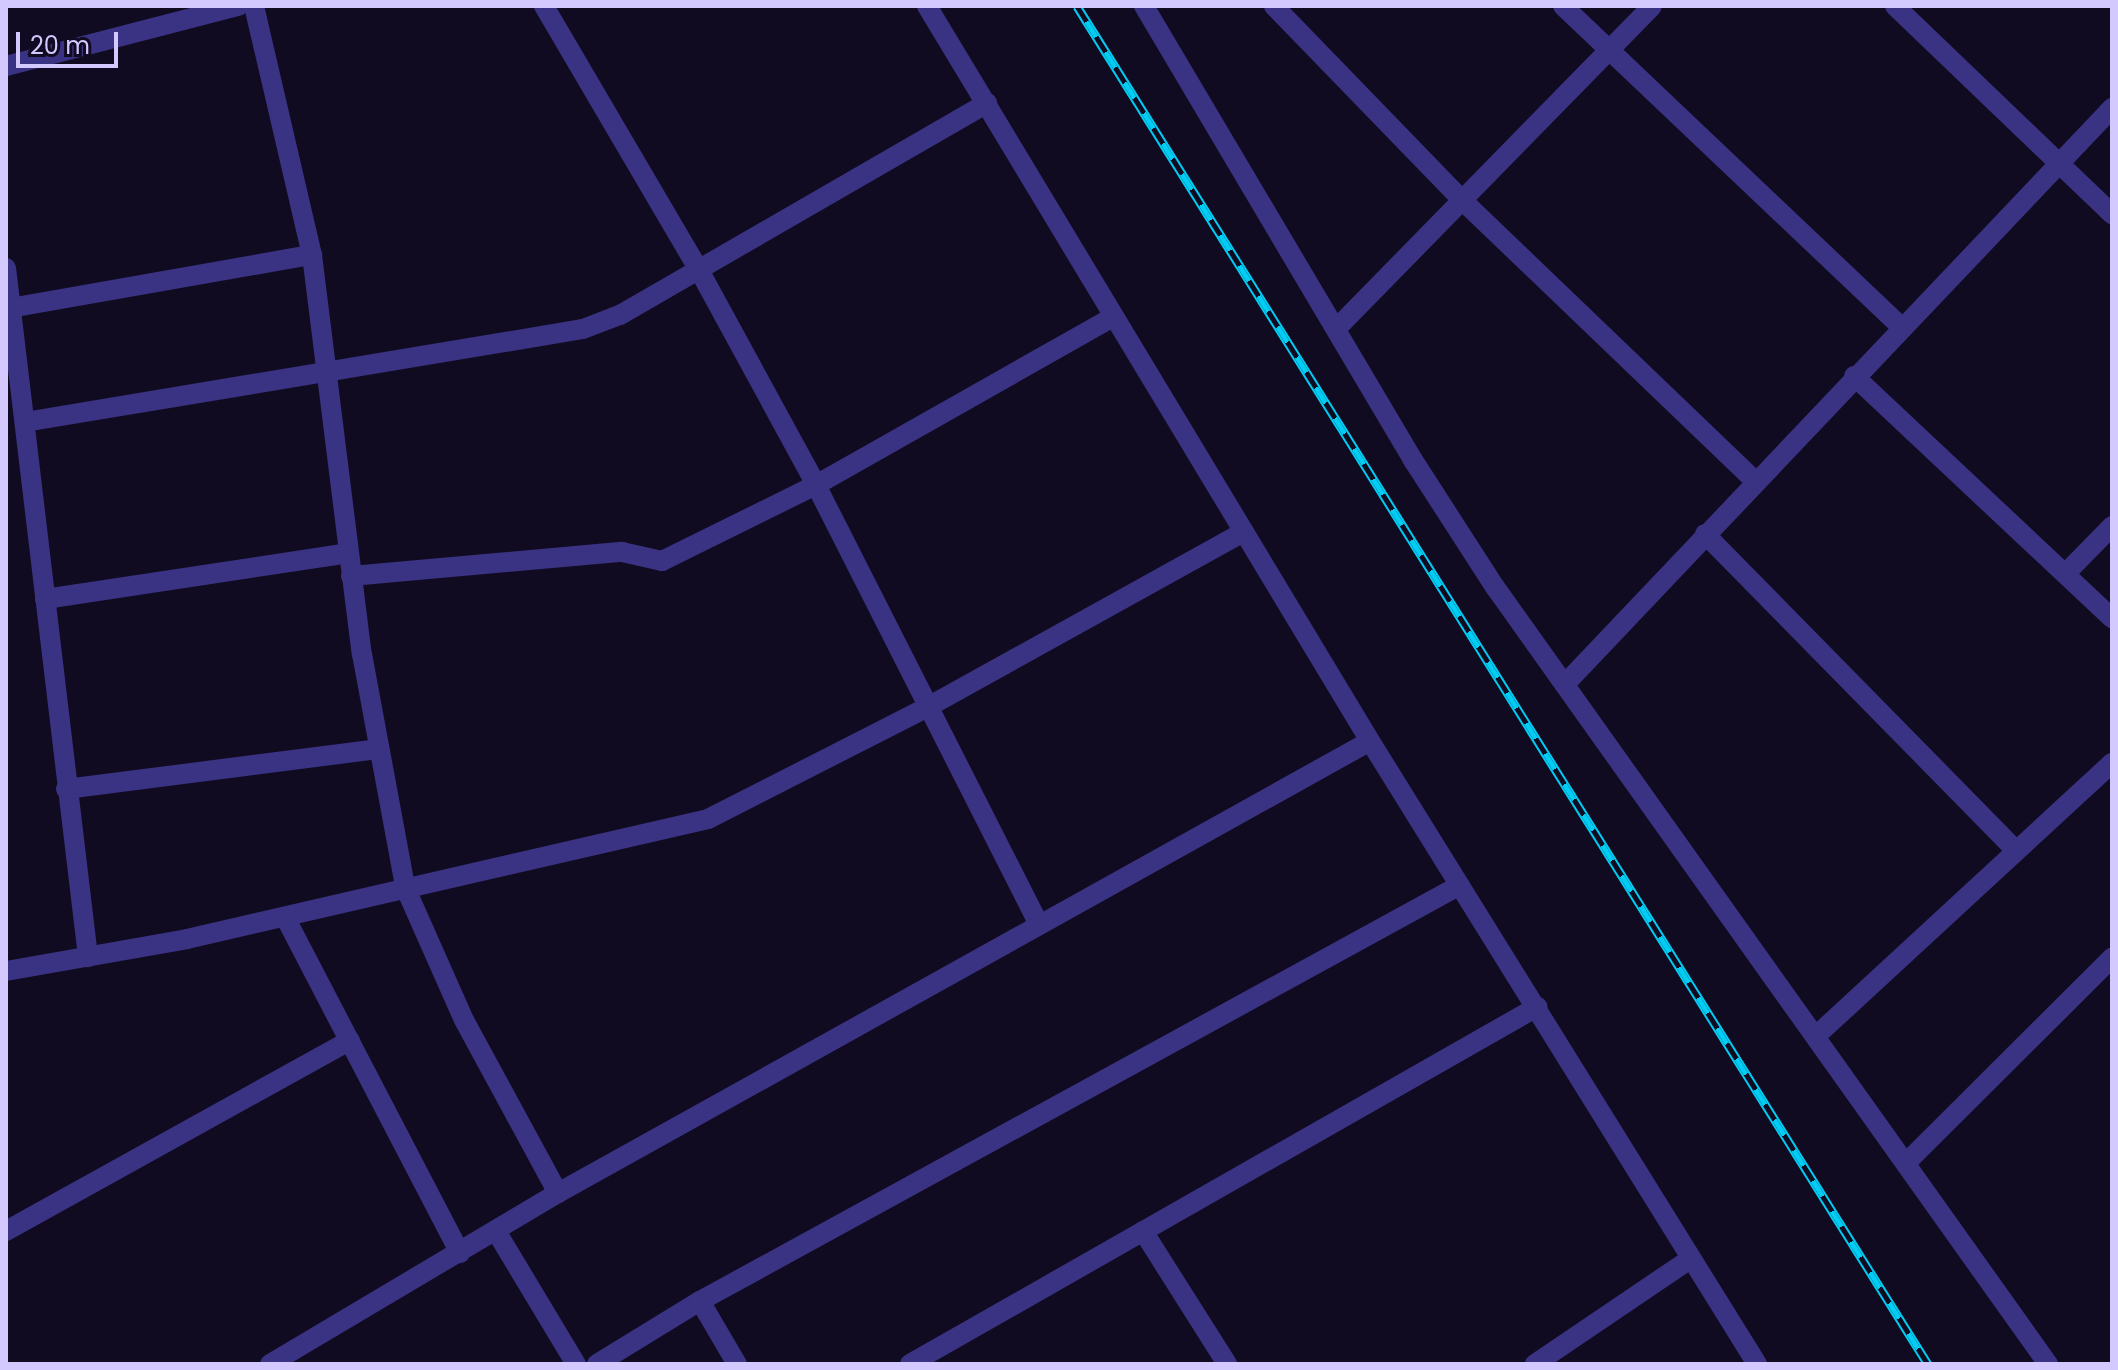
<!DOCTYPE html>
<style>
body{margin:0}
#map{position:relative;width:2118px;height:1370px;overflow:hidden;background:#100b20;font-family:Poppins,sans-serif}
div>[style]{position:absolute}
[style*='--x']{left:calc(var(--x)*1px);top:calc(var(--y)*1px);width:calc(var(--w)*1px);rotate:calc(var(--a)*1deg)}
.minor>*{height:20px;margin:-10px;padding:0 10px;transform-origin:10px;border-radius:10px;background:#3a3282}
.rail>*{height:9px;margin-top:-4.5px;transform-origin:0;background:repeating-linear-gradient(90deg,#100b20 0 18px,#00ccf4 0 36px);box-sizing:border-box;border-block:2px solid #00ccf4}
span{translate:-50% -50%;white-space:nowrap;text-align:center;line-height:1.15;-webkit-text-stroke:6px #100b20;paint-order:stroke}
.frame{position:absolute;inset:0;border:8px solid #d3c9ff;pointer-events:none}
.scale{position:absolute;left:16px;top:32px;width:102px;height:36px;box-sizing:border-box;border:4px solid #d3c9ff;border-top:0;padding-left:10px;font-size:24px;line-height:28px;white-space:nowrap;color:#d3c9ff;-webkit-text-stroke:6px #100b20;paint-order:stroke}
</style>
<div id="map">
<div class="minor">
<div style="--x:254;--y:6;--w:256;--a:76.9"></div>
<div style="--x:312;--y:255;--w:402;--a:82.9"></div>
<div style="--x:362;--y:654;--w:237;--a:79.5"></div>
<div style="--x:405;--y:887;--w:145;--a:66.1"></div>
<div style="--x:464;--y:1020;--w:197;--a:61.5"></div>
<div style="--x:544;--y:6;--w:306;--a:59.6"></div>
<div style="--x:699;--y:270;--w:245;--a:61.4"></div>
<div style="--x:816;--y:485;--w:491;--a:63.1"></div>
<div style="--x:927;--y:6;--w:858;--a:58.92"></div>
<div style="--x:1370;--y:741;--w:733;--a:58.15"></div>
<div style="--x:1144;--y:6;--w:528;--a:59.35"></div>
<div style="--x:1413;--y:460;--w:151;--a:57.2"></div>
<div style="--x:1495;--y:587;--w:954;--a:54.56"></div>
<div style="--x:1274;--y:6;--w:270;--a:45.9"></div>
<div style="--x:1462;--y:200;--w:406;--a:43.8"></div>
<div style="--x:1563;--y:6;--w:466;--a:43.5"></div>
<div style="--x:1895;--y:6;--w:301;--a:43.8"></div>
<div style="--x:6;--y:66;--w:240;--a:-14.5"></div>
<div style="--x:6;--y:268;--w:694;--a:83.21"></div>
<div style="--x:10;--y:308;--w:307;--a:-10"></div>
<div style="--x:1337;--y:328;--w:450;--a:-45.6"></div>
<div style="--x:1854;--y:376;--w:354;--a:43.2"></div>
<div style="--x:25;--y:422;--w:566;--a:-9.46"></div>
<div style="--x:583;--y:329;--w:40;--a:-21"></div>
<div style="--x:620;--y:315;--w:424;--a:-30"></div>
<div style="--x:1705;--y:534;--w:444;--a:45.5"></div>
<div style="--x:2068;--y:571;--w:63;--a:-45.6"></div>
<div style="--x:351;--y:576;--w:272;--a:-5.1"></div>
<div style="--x:622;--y:552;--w:41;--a:12.7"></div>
<div style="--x:662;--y:561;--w:172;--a:-26.3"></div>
<div style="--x:816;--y:485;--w:341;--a:-29.5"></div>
<div style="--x:45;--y:599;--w:306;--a:-8.6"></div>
<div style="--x:1567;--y:682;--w:792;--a:-46.48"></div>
<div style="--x:66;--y:789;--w:314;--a:-7.3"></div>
<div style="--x:285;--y:917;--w:379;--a:62.5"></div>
<div style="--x:6;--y:971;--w:184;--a:-10"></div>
<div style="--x:187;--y:939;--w:535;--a:-12.97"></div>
<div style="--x:708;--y:819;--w:245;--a:-27"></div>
<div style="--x:926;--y:708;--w:363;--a:-29"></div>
<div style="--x:1816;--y:1036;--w:403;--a:-42.7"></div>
<div style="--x:1906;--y:1163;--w:291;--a:-44.9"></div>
<div style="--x:6;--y:1231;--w:393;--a:-29"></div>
<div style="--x:496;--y:1231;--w:155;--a:59"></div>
<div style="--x:1143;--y:1231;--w:157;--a:57.7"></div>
<div style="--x:700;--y:1301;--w:73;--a:59.6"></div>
<div style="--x:270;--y:1364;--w:335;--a:-30.7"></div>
<div style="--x:558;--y:1193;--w:929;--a:-29.1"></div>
<div style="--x:597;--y:1364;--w:121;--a:-31.5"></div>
<div style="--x:700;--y:1301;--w:866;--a:-28.69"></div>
<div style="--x:910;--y:1364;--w:722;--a:-29.66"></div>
<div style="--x:1535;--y:1364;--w:187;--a:-34.1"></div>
</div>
<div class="rail">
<div style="--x:1077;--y:6;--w:1603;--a:57.93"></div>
</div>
<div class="frame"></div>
<div class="scale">20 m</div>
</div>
